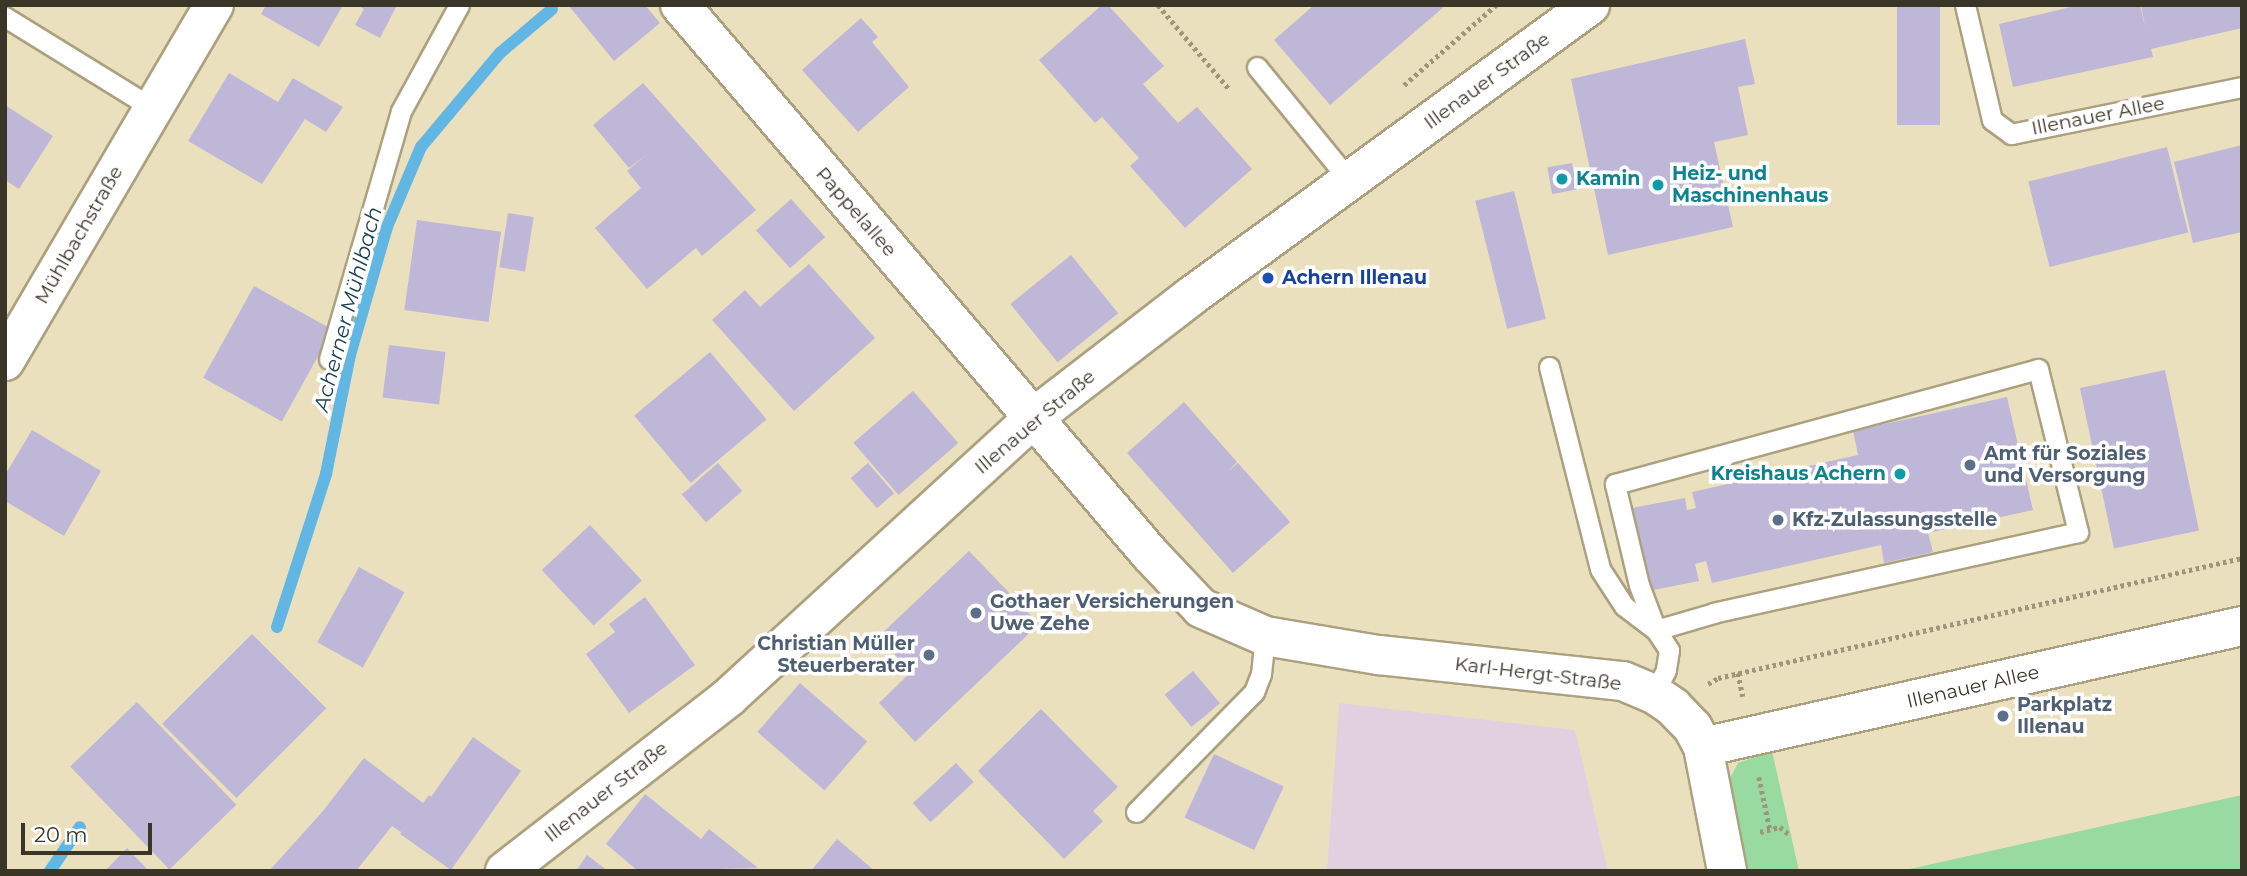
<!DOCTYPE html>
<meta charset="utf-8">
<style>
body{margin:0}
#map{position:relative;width:2247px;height:876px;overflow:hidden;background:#ebe0be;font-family:Montserrat,sans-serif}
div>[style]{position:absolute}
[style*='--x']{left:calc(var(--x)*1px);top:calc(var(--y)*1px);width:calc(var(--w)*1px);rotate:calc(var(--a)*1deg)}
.education>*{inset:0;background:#e2d0e1}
.green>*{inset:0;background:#98daa0}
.stream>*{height:12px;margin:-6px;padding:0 6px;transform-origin:6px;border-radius:6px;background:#62b6e4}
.building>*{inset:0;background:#bfb7d8;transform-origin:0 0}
.path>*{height:4.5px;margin-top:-2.25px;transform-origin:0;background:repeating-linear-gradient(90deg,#9d957c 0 3.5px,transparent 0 7px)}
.roads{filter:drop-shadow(2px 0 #aba180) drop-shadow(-2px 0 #aba180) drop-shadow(0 2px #aba180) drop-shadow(0 -2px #aba180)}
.lane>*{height:19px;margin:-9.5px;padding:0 9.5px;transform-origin:9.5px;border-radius:9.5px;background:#fff}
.street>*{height:38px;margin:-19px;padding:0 19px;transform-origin:19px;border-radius:19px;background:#fff}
.secondary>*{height:38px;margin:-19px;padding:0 19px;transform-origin:19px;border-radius:19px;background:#fff}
.dots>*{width:19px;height:19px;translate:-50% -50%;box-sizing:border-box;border:4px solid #fff;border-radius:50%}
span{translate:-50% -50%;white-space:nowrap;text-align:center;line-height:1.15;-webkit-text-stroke:7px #fff;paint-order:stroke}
.street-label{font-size:19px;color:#393527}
.culture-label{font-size:19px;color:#0d838f;font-weight:700}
.left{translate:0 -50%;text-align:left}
.right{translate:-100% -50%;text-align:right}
.transit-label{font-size:19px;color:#164399;font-weight:700}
.service-label{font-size:19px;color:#4e5e75;font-weight:700}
.water-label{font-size:21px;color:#173c50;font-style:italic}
.frame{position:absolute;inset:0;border:7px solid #393527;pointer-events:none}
.scale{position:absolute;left:21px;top:823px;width:131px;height:32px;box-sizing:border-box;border:4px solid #393527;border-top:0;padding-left:9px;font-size:21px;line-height:24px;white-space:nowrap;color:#393527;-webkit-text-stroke:5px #fff;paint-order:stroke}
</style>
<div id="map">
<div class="education">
<div style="clip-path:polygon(1339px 703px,1575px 730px,1608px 871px,1327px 871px)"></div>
</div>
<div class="green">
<div style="clip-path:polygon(1772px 751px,1799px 871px,1743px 871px,1725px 788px,1738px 763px)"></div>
<div style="clip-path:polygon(2242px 795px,2242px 871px,1901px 871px)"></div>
</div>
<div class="stream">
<div style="--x:277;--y:627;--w:161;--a:-72.2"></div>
<div style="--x:326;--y:474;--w:121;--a:-78.6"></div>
<div style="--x:350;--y:355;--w:133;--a:-73.9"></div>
<div style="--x:387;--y:227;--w:87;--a:-67"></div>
<div style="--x:421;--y:147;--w:123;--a:-50"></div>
<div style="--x:500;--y:53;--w:68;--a:-40.2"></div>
<div style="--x:50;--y:871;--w:53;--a:-55.7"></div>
</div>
<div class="building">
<div style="clip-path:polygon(266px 5px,343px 5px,319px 47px,261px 14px)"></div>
<div style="clip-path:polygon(357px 5px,397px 5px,380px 38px,355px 25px,364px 9px)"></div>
<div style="clip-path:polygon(568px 5px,645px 5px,660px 23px,614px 61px)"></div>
<div style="clip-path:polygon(1102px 5px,1108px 5px,1164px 66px,1143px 84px,1178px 123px,1197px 107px,1252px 169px,1185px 228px,1130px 166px,1139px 158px,1102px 117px,1095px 123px,1039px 60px)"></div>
<div style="clip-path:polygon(1314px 5px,1446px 5px,1330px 105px,1274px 40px)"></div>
<div style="left:1897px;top:5px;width:43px;height:120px"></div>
<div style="clip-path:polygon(2079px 5px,2140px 5px,2145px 27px,2141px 5px,2242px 5px,2242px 28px,2151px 49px,2153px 57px,2013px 87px,1999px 24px)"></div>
<div style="clip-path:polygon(861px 18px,878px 37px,872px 42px,909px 87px,858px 132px,802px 70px)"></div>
<div style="clip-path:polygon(1745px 39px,1755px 84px,1738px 87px,1748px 135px,1714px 142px,1733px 227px,1608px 255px,1571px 79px)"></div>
<div style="clip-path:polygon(229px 73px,278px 102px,293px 78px,343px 107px,326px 132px,305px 119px,262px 184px,188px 141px)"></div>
<div style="clip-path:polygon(643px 83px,756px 210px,702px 256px,696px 248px,647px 289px,595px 228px,641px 188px,627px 171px,646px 155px,629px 168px,593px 125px)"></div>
<div style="clip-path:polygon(5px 105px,53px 136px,19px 189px,5px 180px)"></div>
<div style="clip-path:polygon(2242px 145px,2242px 232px,2193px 243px,2174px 162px)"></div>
<div style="left:2167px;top:147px;width:88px;height:143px;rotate:76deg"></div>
<div style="left:1572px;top:163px;width:27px;height:25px;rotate:80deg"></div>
<div style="left:1514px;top:191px;width:132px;height:40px;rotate:76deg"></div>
<div style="left:791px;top:199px;width:51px;height:47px;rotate:48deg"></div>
<div style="left:508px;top:213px;width:26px;height:55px;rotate:9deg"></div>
<div style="left:417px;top:220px;width:85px;height:91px;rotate:8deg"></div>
<div style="left:1071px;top:255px;width:75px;height:78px;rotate:51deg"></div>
<div style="clip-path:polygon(809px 264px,875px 338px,794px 411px,712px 320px,745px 290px,760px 307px)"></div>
<div style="left:254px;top:286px;width:90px;height:105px;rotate:29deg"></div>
<div style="left:389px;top:345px;width:57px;height:53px;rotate:7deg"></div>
<div style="left:710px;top:352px;width:88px;height:99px;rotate:50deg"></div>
<div style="left:2165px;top:370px;width:164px;height:87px;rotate:78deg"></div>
<div style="left:913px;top:391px;width:69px;height:79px;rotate:49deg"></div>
<div style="clip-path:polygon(2007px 397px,2033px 510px,1928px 533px,1933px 552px,1884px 563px,1881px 545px,1712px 583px,1706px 561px,1695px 564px,1699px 581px,1648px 591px,1632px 508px,1685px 498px,1687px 510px,1696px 508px,1692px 492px,1858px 455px,1853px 431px)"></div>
<div style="clip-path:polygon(1184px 402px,1237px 462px,1227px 472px,1238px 463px,1290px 522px,1233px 573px,1127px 453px)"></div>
<div style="clip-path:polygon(32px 430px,101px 471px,64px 536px,5px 501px,5px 475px)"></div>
<div style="left:718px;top:463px;width:37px;height:48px;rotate:49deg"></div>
<div style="left:868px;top:463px;width:40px;height:23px;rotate:49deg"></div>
<div style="left:590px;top:525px;width:76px;height:66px;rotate:47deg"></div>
<div style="clip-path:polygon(969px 551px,1039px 624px,915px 742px,879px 703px,911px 672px,878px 637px)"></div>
<div style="left:359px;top:567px;width:52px;height:86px;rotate:29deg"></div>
<div style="clip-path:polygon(645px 597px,695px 665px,629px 713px,586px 654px,615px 632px,609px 624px)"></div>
<div style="left:252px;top:634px;width:105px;height:127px;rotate:45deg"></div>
<div style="left:1193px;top:671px;width:42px;height:37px;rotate:50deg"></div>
<div style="left:800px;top:683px;width:89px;height:65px;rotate:41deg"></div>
<div style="left:137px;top:702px;width:143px;height:93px;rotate:46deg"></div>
<div style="clip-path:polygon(1041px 709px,1118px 787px,1093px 811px,1103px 821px,1064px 859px,978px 771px)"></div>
<div style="clip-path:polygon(473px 737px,521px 771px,451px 870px,400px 834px,406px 825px,401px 832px,392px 826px,356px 871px,269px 871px,323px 811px,364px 758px,423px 803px,429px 795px,431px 797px)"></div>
<div style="left:1214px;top:754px;width:77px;height:70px;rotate:25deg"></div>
<div style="left:956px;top:763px;width:26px;height:59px;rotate:47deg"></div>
<div style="clip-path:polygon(645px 794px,701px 839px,709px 829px,758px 868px,638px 871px,606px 844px)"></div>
<div style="clip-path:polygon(837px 839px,875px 871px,811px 871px)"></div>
<div style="clip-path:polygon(127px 848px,149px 871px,105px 871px)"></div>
<div style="clip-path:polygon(587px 855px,608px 871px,576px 871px)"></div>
</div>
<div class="path">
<div style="--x:1158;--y:5;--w:111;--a:49.7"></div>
<div style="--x:1404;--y:85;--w:122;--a:-41"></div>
<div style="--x:1738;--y:673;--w:24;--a:78"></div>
<div style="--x:1708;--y:684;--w:12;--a:-31"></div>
<div style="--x:1718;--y:678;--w:538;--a:-12.9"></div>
<div style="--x:1759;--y:777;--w:53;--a:78.1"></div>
<div style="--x:1760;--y:832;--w:21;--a:-14"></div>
<div style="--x:1780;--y:827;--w:14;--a:39"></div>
</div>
<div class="roads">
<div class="lane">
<div style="--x:1965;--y:5;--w:118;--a:76.8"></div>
<div style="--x:1992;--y:120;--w:24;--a:36"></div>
<div style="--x:2011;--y:134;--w:236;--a:-11.5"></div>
<div style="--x:5;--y:17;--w:175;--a:31.7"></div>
<div style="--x:1257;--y:67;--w:147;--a:50.8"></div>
<div style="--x:329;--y:359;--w:258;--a:-73.8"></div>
<div style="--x:401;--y:111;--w:121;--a:-61.3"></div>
<div style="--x:1549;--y:367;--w:208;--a:75.8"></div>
<div style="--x:1600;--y:569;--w:44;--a:57"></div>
<div style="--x:1624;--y:606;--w:40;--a:37"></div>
<div style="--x:1656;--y:630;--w:24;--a:57"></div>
<div style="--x:1669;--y:650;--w:20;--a:99"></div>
<div style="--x:1666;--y:670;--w:27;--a:117"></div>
<div style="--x:2038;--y:369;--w:168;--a:76.2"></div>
<div style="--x:2078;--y:532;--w:373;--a:167.5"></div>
<div style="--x:1714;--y:613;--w:60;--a:163.7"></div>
<div style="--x:1656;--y:630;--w:48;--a:-110.7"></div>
<div style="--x:1639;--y:585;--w:104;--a:-103.4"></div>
<div style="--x:1615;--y:484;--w:438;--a:-15.2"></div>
<div style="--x:1136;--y:812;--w:168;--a:-45.5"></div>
<div style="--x:1254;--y:692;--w:19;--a:-69"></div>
<div style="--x:1261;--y:674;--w:38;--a:-84"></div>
</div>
<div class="street">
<div style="--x:680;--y:5;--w:723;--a:49.43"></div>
<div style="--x:1150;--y:554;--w:74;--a:46.6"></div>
<div style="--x:1201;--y:608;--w:70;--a:23.6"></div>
<div style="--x:1265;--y:636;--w:116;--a:9.5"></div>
<div style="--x:1379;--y:655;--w:245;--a:6.1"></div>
<div style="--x:1623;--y:681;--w:34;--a:23"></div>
<div style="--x:1654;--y:694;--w:23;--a:34"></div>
<div style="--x:1673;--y:707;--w:29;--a:46"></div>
<div style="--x:1693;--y:728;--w:21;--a:62"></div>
<div style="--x:1703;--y:747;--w:126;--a:79"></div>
<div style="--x:5;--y:361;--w:413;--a:-59.6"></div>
<div style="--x:1703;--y:747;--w:552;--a:-12.65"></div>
</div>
<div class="secondary">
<div style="--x:505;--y:871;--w:284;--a:-37.8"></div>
<div style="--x:729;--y:697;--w:413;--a:-42.5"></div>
<div style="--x:1033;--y:418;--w:198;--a:-37.6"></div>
<div style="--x:1190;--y:297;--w:495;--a:-36.1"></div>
</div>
</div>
<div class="dots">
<div style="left:1562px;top:179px;background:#0f9aa8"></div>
<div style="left:1658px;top:185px;background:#0f9aa8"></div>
<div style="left:1268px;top:278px;background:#1a4fb4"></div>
<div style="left:1970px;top:465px;background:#5c6f8a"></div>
<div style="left:1900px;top:474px;background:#0f9aa8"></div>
<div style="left:1778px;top:520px;background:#5c6f8a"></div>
<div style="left:976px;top:613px;background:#5c6f8a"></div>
<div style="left:929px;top:655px;background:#5c6f8a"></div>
<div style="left:2003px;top:716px;background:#5c6f8a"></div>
</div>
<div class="street-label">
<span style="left:1487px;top:81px;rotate:-36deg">Illenauer Straße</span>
<span style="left:2098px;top:116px;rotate:-11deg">Illenauer Allee</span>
<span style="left:856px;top:212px;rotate:49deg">Pappelallee</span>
<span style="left:79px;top:235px;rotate:-60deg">Mühlbachstraße</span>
<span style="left:1035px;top:422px;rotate:-40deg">Illenauer Straße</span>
<span style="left:1538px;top:674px;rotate:7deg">Karl-Hergt-Straße</span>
<span style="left:1973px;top:687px;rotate:-13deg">Illenauer Allee</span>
<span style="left:606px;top:792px;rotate:-38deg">Illenauer Straße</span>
</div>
<div class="culture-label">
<span class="left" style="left:1672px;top:185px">Heiz- und<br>Maschinenhaus</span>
<span class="left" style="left:1576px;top:179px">Kamin</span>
<span class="right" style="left:1886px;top:474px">Kreishaus Achern</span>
</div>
<div class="transit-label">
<span class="left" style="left:1282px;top:278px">Achern Illenau</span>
</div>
<div class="service-label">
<span class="left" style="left:1984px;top:465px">Amt für Soziales<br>und Versorgung</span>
<span class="left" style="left:1792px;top:520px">Kfz-Zulassungsstelle</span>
<span class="left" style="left:990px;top:613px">Gothaer Versicherungen<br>Uwe Zehe</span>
<span class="right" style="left:915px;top:655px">Christian Müller<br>Steuerberater</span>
<span class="left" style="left:2017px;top:716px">Parkplatz<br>Illenau</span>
</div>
<div class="water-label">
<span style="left:348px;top:309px;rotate:-75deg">Acherner Mühlbach</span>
</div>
<div class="frame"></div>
<div class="scale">20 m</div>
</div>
